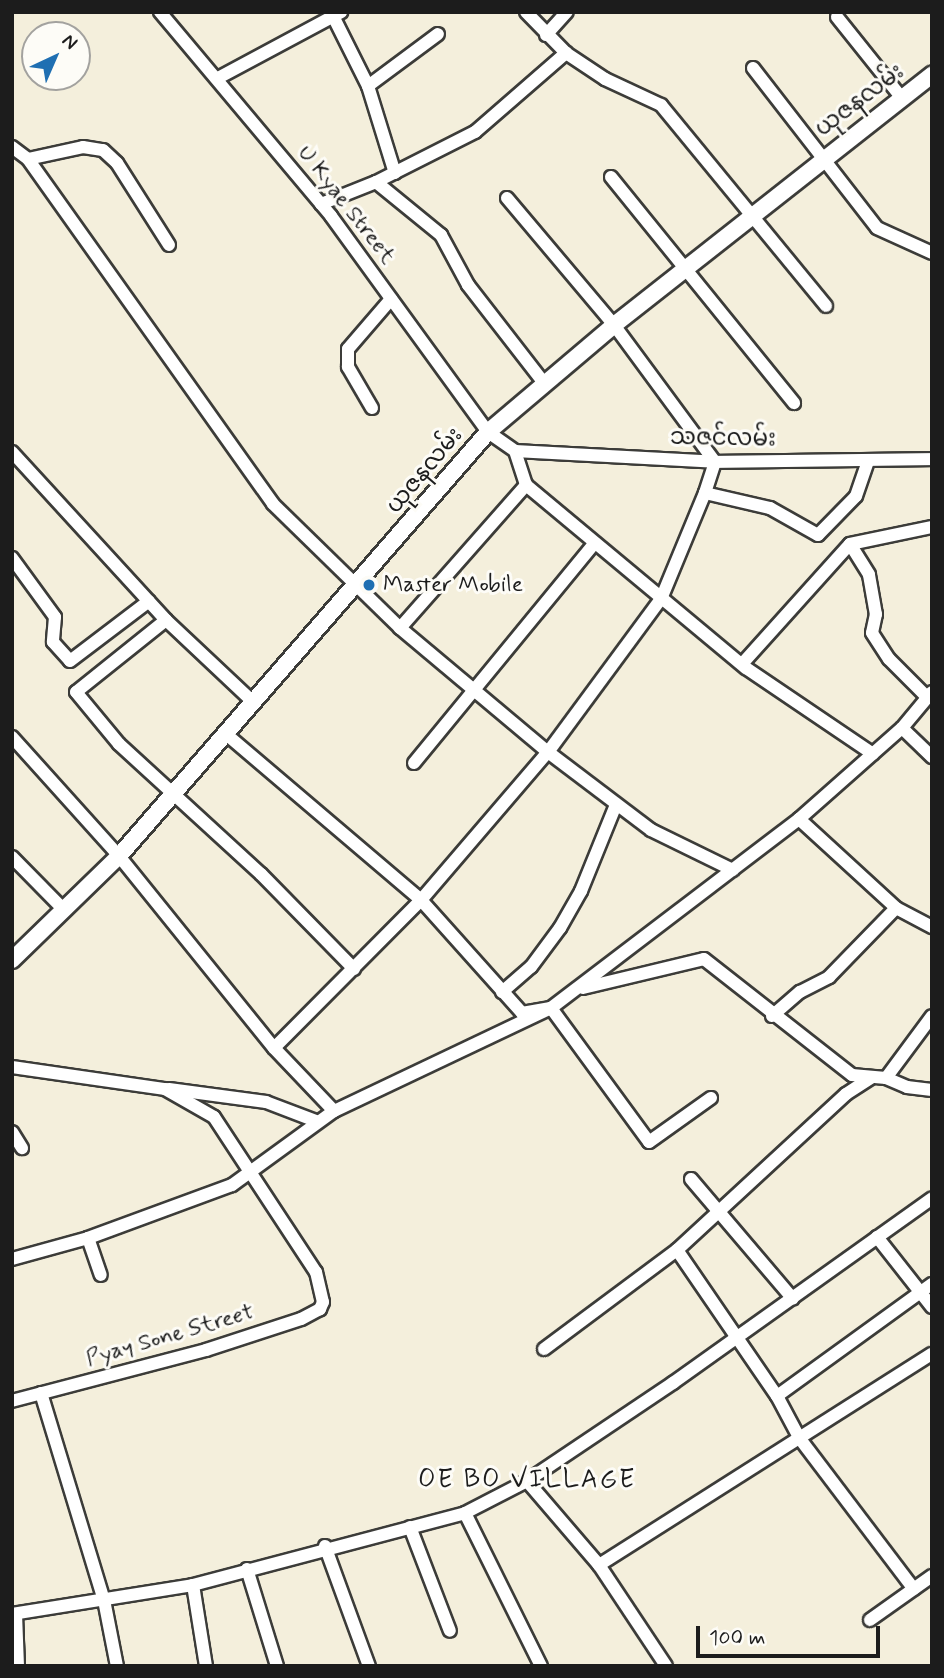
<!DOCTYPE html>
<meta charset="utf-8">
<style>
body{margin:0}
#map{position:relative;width:944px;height:1678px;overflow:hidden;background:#f4efdc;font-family:Mynerve,"Noto Sans Myanmar",sans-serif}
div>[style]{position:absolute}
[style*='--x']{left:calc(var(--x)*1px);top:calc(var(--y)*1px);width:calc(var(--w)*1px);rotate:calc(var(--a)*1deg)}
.roads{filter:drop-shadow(2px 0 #3c3c39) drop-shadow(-2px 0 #3c3c39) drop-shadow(0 2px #3c3c39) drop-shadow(0 -2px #3c3c39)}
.minor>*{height:12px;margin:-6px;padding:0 6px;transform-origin:6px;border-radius:6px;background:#fff}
.tertiary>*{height:16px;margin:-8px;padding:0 8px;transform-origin:8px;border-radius:8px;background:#fff}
.dots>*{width:19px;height:19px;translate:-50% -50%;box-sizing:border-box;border:4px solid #fdfcf7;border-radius:50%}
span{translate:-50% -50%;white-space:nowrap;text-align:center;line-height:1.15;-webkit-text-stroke:6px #fdfcf7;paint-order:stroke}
.street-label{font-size:23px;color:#1c1c1c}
.poi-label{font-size:23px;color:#1c1c1c}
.left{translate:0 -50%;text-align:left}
.quarter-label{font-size:26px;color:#1c1c1c;letter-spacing:2px}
.frame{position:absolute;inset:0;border:14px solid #1c1c1c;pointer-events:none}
.north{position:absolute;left:21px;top:21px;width:70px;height:70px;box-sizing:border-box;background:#fdfcf7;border:2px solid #a3a29f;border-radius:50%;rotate:44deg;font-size:19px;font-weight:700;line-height:28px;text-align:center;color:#1c1c1c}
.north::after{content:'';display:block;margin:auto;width:24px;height:32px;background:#1f6fb2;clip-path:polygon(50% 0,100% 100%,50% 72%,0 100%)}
.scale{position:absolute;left:696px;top:1626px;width:184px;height:32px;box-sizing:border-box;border:4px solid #1c1c1c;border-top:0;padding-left:9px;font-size:21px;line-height:24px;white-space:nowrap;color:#1c1c1c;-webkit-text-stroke:5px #fdfcf7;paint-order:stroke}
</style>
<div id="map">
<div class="roads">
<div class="minor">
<div style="--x:160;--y:12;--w:266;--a:50"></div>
<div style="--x:331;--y:216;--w:267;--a:54"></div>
<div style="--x:488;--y:432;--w:33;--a:35"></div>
<div style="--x:515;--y:451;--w:36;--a:72"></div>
<div style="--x:526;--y:485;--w:286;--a:39.8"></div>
<div style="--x:746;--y:668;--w:153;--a:34.1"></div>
<div style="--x:331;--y:12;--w:83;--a:63.4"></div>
<div style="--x:368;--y:86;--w:91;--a:72.8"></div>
<div style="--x:526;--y:12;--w:57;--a:45.7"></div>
<div style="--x:566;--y:53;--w:47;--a:33.7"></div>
<div style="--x:605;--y:79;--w:62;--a:24.9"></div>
<div style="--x:661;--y:105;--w:260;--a:50.6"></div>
<div style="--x:837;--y:17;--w:104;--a:51.3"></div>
<div style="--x:546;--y:35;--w:31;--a:-48"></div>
<div style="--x:753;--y:68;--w:202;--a:52.2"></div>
<div style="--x:877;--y:228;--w:60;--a:24.4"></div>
<div style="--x:218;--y:78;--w:140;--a:-28.2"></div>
<div style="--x:368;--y:86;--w:87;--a:-36.6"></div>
<div style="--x:12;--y:147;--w:20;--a:37"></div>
<div style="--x:28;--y:159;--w:423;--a:54.6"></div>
<div style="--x:273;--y:504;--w:177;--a:44.3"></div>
<div style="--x:400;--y:628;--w:193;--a:40"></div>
<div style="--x:548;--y:752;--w:129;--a:37.1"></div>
<div style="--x:651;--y:830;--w:91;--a:26"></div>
<div style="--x:28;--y:159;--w:56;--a:-12.3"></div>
<div style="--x:83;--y:147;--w:20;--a:9"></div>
<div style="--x:103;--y:150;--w:19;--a:43"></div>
<div style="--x:117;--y:163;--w:97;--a:57.6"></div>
<div style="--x:611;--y:177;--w:291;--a:51"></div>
<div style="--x:376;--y:182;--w:84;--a:39.2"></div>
<div style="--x:441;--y:235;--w:57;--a:61.6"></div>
<div style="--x:468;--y:285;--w:124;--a:52.2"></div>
<div style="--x:507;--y:198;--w:166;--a:49.9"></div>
<div style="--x:614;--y:325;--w:170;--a:53.6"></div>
<div style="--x:715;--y:462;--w:33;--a:108"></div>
<div style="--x:321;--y:204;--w:59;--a:-21.8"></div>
<div style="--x:376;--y:182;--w:111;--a:-26.8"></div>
<div style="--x:475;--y:132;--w:121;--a:-41"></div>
<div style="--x:372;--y:408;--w:48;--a:-120.3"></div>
<div style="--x:348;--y:367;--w:18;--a:-90"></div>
<div style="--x:348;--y:349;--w:66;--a:-49.3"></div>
<div style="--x:515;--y:451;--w:200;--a:3.1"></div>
<div style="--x:715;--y:462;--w:217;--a:-0.8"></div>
<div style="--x:12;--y:452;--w:228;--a:47.5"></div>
<div style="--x:166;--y:620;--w:121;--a:43.3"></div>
<div style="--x:850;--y:544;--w:36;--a:58"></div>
<div style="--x:869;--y:575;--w:40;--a:80"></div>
<div style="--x:876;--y:614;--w:19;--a:102"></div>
<div style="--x:872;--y:633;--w:31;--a:57"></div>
<div style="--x:889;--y:659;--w:54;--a:45"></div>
<div style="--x:12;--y:558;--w:73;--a:53.9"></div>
<div style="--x:55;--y:617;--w:25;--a:95"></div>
<div style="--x:53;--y:642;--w:25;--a:48"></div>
<div style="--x:70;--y:661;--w:99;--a:-37.2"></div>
<div style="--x:166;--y:620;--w:115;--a:141.3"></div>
<div style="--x:76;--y:692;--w:67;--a:50.4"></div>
<div style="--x:119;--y:744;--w:193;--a:42.5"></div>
<div style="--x:261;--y:874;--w:133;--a:45.6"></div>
<div style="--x:400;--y:628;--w:191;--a:-48.6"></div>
<div style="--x:742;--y:664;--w:161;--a:-48"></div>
<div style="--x:850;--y:544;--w:84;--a:-11.7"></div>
<div style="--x:902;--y:728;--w:42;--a:44"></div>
<div style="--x:226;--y:734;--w:256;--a:40.4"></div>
<div style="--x:421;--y:900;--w:152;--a:48.2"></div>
<div style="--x:522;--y:1013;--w:29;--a:-10"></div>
<div style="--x:551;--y:1008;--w:166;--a:53.8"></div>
<div style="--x:649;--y:1142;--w:76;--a:-35.4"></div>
<div style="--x:12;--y:737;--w:160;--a:48"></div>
<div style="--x:119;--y:856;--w:247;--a:51.1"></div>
<div style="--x:274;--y:1048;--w:87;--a:46.4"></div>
<div style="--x:414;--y:763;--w:283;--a:-50.6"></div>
<div style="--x:799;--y:819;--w:132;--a:42.5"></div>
<div style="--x:896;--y:908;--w:41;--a:27.8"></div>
<div style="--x:12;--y:857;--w:74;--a:45.5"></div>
<div style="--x:583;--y:988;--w:124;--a:-13.5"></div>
<div style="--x:704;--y:959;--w:188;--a:38.1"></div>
<div style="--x:852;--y:1075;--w:34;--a:5"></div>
<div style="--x:886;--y:1078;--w:23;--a:23"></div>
<div style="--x:907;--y:1087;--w:25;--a:7"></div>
<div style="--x:502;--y:992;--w:38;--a:-41"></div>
<div style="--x:531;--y:967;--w:49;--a:-53.4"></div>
<div style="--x:560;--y:928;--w:43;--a:-60.4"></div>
<div style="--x:581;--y:891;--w:93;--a:-67.9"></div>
<div style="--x:772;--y:1016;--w:37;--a:-41"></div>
<div style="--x:800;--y:992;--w:33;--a:-27"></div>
<div style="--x:829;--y:977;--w:96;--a:-45.8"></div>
<div style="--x:274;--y:1048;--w:209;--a:-45.2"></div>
<div style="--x:421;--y:900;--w:195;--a:-49.4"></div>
<div style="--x:548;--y:752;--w:190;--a:-53.6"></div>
<div style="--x:661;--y:599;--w:115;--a:-67.5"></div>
<div style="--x:705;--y:493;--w:67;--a:13"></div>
<div style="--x:770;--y:508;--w:55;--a:29.4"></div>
<div style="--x:818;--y:535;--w:54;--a:-45.7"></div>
<div style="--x:856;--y:496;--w:37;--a:-71"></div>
<div style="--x:12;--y:1067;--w:155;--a:8.2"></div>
<div style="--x:165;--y:1089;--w:56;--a:29.7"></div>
<div style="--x:214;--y:1117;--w:186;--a:56.7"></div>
<div style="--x:316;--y:1272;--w:31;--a:77"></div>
<div style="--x:323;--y:1302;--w:8;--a:113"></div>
<div style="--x:320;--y:1309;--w:21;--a:152"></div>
<div style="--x:301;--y:1319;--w:100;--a:161.9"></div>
<div style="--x:206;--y:1350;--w:201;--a:165.3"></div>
<div style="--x:886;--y:1078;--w:77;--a:-53.4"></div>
<div style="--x:169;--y:1089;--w:98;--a:7.6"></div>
<div style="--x:266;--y:1102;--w:53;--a:20.8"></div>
<div style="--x:12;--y:1132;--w:19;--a:58"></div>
<div style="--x:691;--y:1179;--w:157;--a:49.6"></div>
<div style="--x:877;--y:1237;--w:89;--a:51.8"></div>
<div style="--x:88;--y:1238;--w:39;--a:71"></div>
<div style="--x:677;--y:1250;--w:177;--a:55.6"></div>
<div style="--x:777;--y:1396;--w:49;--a:61.9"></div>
<div style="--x:800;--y:1439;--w:188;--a:52.8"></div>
<div style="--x:12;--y:1259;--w:79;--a:-15.4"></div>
<div style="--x:88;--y:1238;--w:153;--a:-20.2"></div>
<div style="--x:232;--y:1185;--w:126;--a:-36"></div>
<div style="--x:334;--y:1111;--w:240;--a:-25.4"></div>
<div style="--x:551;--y:1008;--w:312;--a:-37.3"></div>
<div style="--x:799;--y:819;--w:137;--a:-41.5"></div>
<div style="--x:902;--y:728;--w:47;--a:-50.2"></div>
<div style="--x:544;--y:1349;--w:166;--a:-36.7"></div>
<div style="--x:677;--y:1250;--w:230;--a:-42.7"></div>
<div style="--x:846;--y:1094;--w:31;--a:-33"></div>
<div style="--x:41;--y:1393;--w:216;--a:73.1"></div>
<div style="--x:104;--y:1600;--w:67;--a:78.9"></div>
<div style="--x:777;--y:1396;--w:191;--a:-35.9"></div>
<div style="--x:527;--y:1481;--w:111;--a:49.4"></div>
<div style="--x:599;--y:1565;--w:121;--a:56.4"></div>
<div style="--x:465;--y:1513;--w:171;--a:63.6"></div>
<div style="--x:410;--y:1527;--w:111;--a:69"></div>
<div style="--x:325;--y:1546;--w:128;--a:69.9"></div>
<div style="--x:599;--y:1565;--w:394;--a:-32.4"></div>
<div style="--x:247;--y:1569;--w:102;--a:72.8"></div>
<div style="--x:193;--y:1585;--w:82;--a:80.9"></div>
<div style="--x:12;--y:1614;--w:183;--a:-9.1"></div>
<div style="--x:193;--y:1585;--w:281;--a:-14.8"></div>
<div style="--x:465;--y:1513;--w:70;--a:-27.3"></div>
<div style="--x:527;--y:1481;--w:176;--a:-33.9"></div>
<div style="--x:673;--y:1383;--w:318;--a:-35.5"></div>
<div style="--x:16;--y:1614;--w:52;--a:87.8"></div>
<div style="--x:870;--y:1620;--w:76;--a:-35.4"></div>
</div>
<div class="tertiary">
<div style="--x:12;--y:960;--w:149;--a:-44.2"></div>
<div style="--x:119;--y:856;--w:562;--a:-48.97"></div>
<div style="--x:488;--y:432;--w:165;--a:-40.3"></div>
<div style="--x:614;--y:325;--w:405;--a:-38.2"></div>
</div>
</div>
<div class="dots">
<div style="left:369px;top:585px;background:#1f6fb2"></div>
</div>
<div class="street-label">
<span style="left:860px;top:101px;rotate:-37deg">ယုဇနလမ်း</span>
<span style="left:346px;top:205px;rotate:52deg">U Kyae Street</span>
<span style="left:723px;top:439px;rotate:1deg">သဇင်လမ်း</span>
<span style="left:425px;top:471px;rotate:-50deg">ယုဇနလမ်း</span>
<span style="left:170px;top:1336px;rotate:-16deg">Pyay Sone Street</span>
</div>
<div class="poi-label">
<span class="left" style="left:383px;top:585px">Master Mobile</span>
</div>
<div class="quarter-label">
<span style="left:527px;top:1481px">OE BO VILLAGE</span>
</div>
<div class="frame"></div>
<div class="north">N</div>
<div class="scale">100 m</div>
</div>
